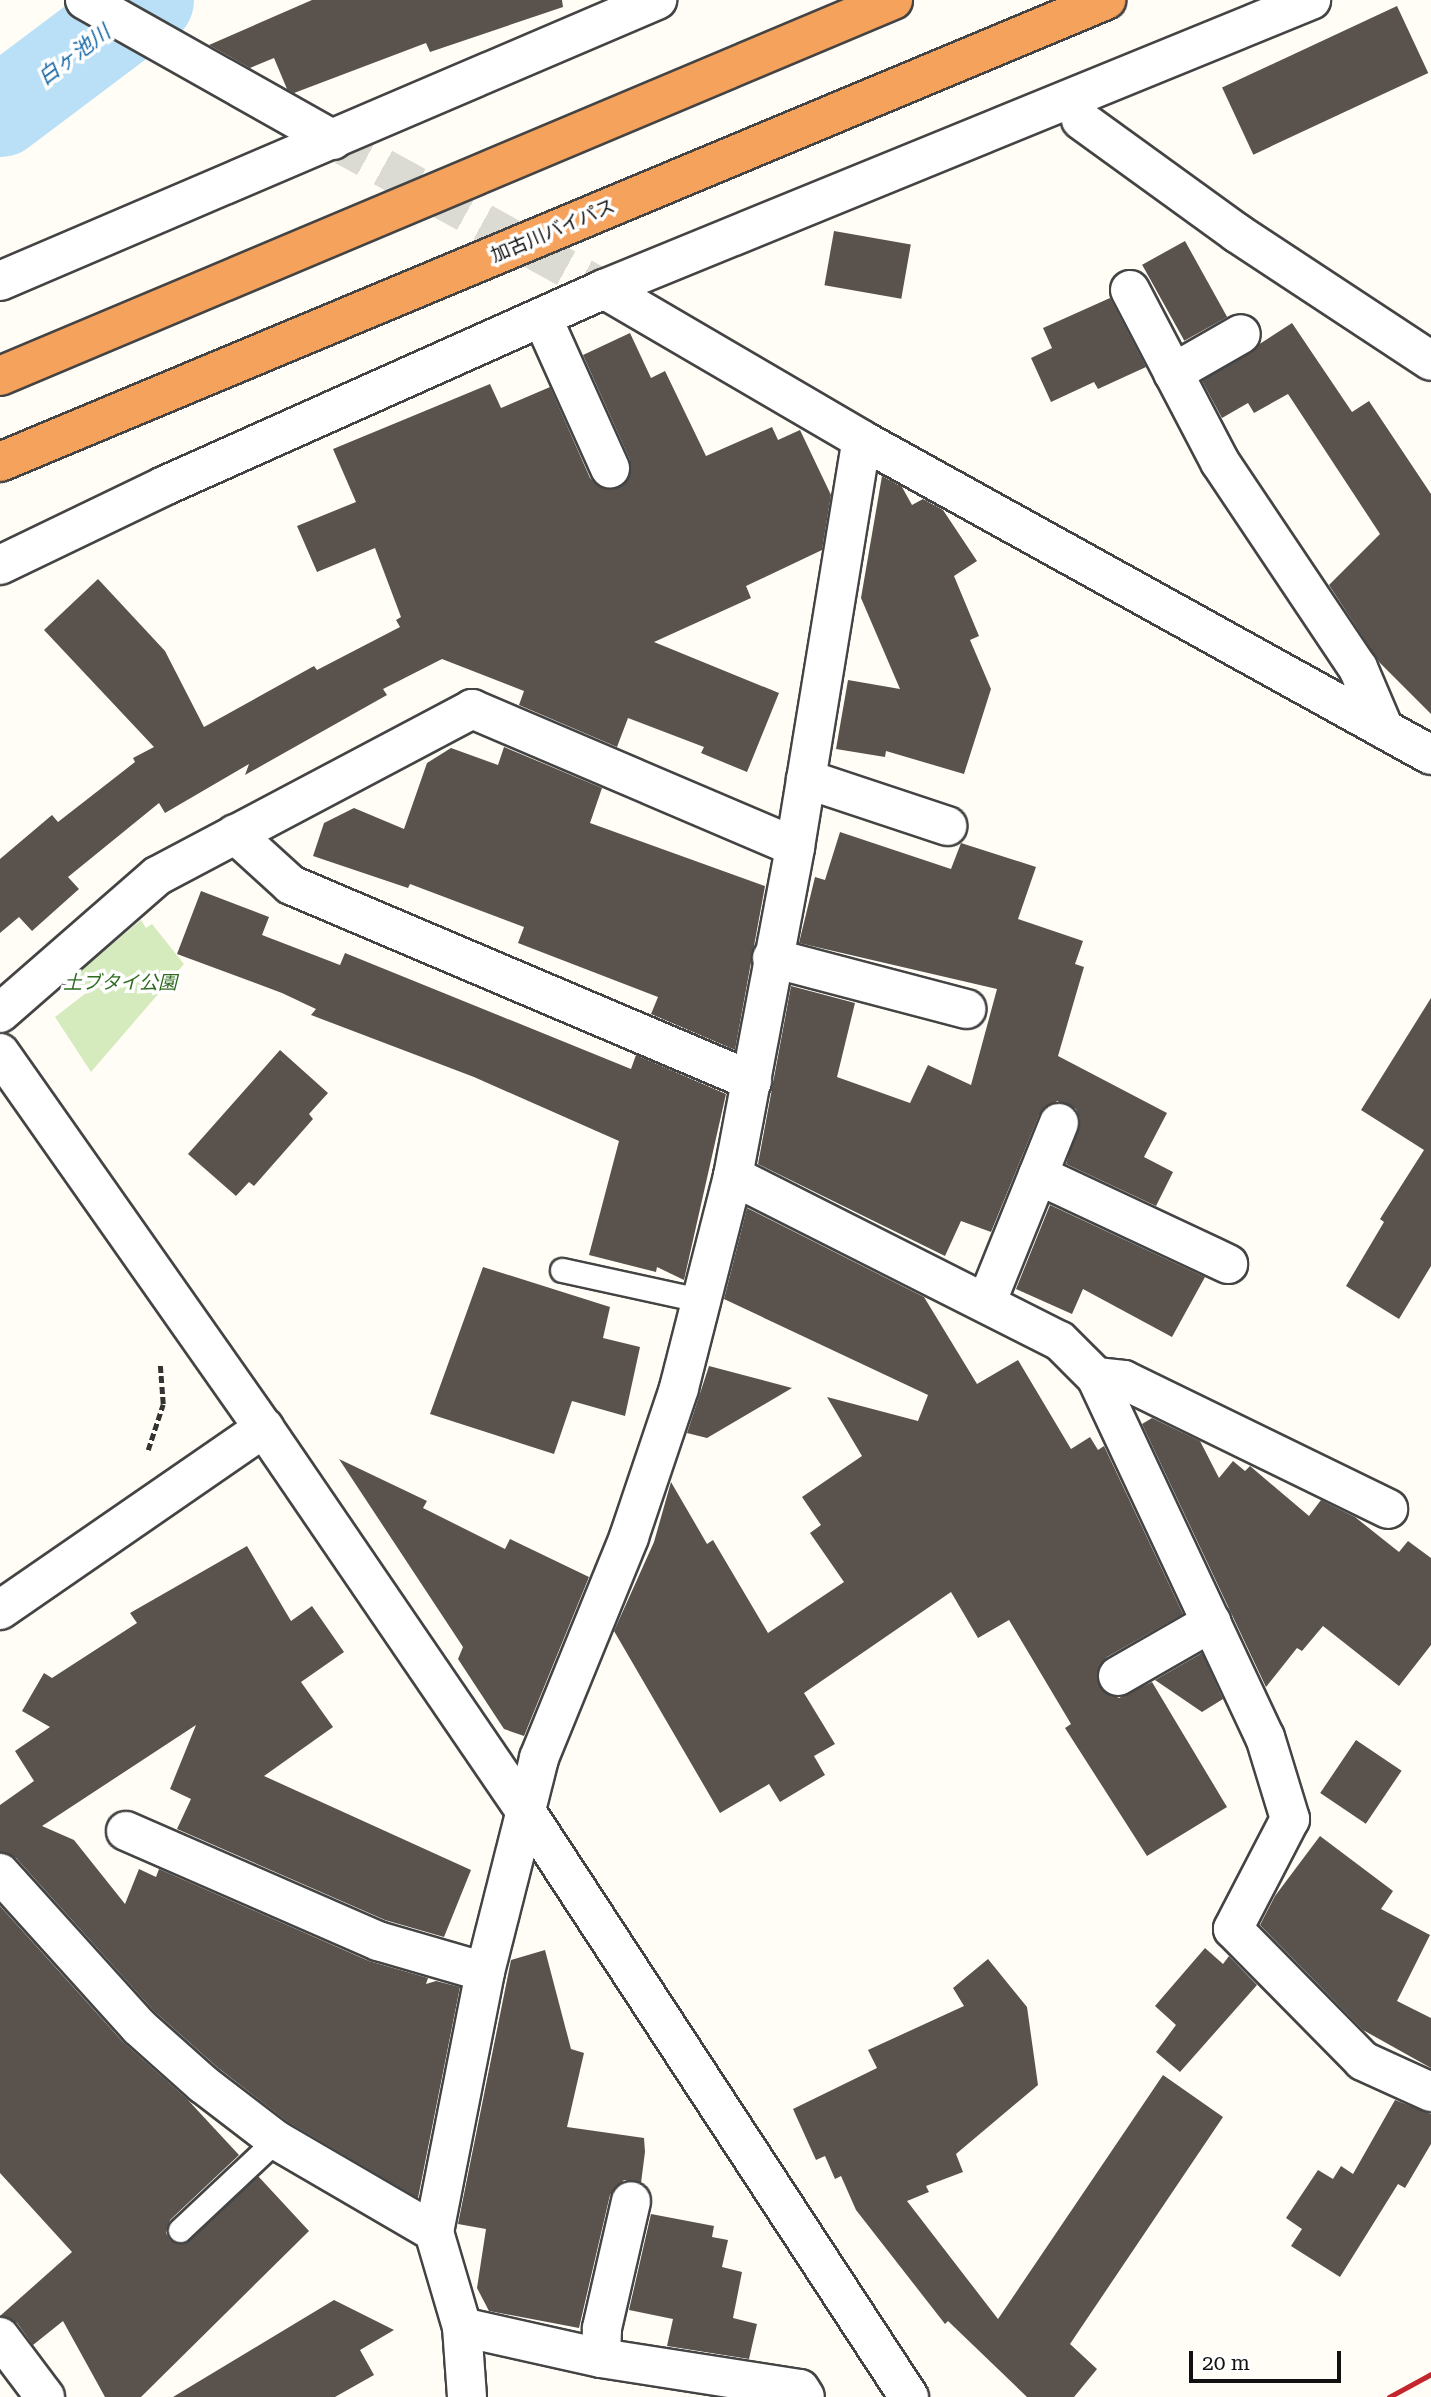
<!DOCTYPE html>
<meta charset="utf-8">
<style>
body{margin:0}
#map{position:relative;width:1431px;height:2397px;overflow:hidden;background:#fffdf5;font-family:"Roboto Serif","Noto Sans JP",serif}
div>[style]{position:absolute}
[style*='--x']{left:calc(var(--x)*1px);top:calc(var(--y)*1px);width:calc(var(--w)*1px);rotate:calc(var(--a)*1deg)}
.green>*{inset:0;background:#d5ebbd}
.river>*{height:91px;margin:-45.5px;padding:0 45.5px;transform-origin:45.5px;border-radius:45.5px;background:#b9e0f7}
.building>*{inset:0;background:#5a524d;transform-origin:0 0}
.minor-tunnel>*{height:38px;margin-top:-19px;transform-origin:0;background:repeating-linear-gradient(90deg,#dbdad3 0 38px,transparent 0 57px)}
.path>*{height:4.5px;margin-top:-2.25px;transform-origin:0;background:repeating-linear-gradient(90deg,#333 0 7px,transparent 0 10.5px)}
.roads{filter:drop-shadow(2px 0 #444) drop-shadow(-2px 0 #444) drop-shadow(0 2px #444) drop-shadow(0 -2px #444)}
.service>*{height:23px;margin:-11.5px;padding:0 11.5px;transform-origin:11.5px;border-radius:11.5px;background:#fff}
.minor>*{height:38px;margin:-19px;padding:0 19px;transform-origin:19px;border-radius:19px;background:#fff}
.tertiary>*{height:38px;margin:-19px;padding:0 19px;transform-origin:19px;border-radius:19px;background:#fff}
.motorway>*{height:38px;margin:-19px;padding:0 19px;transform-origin:19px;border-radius:19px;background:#f5a25d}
.rail>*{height:5px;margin:-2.5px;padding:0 2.5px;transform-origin:2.5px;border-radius:2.5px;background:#c4262e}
span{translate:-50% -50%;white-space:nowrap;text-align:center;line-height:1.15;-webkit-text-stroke:7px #fff;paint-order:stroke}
.street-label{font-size:19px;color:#111}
.park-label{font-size:19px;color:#2f6b1f;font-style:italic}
.water-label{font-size:21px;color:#1768a6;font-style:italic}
.scale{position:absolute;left:1189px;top:2351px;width:152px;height:32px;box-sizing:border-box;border:4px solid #111;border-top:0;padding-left:9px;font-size:21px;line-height:24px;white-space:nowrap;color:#111;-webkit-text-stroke:5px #fff;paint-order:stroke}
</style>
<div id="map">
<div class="green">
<div style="clip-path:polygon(141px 920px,146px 928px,152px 924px,184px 964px,91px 1072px,55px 1017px,86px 993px,73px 977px)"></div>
</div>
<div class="river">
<div style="--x:0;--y:111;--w:185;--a:-36.9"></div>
</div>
<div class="building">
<div style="clip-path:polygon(312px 0,562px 0,563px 7px,430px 52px,426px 43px,294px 93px,287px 89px,274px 58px,250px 68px,209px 45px)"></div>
<div style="left:1397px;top:6px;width:74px;height:193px;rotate:65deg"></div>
<div style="left:834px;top:231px;width:78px;height:55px;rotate:10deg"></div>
<div style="left:1185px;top:241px;width:87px;height:49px;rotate:61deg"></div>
<div style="clip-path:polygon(1110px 298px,1146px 367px,1098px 389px,1094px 382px,1051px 402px,1031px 358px,1052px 348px,1043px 328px)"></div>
<div style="clip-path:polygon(1292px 323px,1352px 412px,1369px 401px,1431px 494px,1431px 714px,1380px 663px,1329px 585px,1380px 534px,1288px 394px,1254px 413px,1248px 403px,1222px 418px,1202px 381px)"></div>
<div style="clip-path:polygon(630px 333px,651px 378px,665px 371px,706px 456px,772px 427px,778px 440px,800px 430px,831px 495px,822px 550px,746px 586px,751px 598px,654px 642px,779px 693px,747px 772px,701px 753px,704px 747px,628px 718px,617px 747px,519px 705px,524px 691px,442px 659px,383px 689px,387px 695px,245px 775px,249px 764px,165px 813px,159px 803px,68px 877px,79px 889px,32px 931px,19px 917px,0 933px,0 859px,52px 815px,58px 822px,135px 762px,133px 758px,154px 747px,44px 630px,98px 579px,165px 651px,204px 727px,314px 666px,317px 670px,400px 627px,396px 620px,401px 617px,375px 548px,317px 572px,297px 526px,356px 502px,333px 449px,490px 384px,501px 408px,550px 387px,590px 478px,598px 486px,618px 488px,628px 480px,630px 460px,583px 355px)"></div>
<div style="clip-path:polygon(882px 476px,902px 487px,912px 505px,923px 499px,943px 510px,977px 561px,954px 576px,979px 636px,970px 640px,991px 689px,964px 774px,886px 751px,885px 757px,836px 749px,848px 680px,900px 689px,861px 598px)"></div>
<div style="clip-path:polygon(504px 747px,602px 788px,590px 823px,765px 886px,735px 1050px,651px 1014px,658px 997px,518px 943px,524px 927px,410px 884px,408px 888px,313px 856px,324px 823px,354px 808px,404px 829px,427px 763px,451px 748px,498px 765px)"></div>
<div style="clip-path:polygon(840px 832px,951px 869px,961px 843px,1036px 867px,1018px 919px,1083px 941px,1075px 964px,1084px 967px,1058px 1056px,1167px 1113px,1144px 1157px,1173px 1172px,1156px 1206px,1066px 1164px,1080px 1119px,1076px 1109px,1057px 1101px,1039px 1115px,991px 1232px,961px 1221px,945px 1256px,758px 1164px,791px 986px,855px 1003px,837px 1077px,910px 1103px,928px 1065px,971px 1085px,997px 989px,799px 943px,815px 877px,825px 880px)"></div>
<div style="clip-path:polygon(201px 891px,269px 917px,262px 935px,340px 965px,345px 953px,631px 1069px,636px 1055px,726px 1094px,684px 1280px,657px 1267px,656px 1272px,589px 1255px,619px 1141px,474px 1077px,311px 1015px,316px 1009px,282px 993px,177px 954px)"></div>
<div style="clip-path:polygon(1431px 998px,1431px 1266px,1399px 1319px,1346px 1286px,1384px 1222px,1380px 1219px,1424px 1150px,1361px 1110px)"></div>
<div style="clip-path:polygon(280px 1050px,328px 1093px,309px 1114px,313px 1119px,254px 1186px,249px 1182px,236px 1196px,188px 1154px)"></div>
<div style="clip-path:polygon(1050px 1205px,1205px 1277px,1172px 1337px,1083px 1289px,1072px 1314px,1016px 1289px)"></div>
<div style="clip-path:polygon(747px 1208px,924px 1297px,977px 1384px,1018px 1360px,1071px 1449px,1090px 1437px,1098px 1450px,1104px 1446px,1183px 1614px,1107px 1657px,1099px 1666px,1099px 1686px,1119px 1698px,1152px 1682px,1227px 1807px,1147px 1856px,1065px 1728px,1071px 1724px,1009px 1620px,978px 1638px,951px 1592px,804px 1693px,835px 1744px,814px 1756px,825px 1775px,780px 1802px,769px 1784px,720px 1813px,614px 1631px,654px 1542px,671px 1482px,707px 1544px,713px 1540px,768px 1633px,844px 1582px,810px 1533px,821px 1525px,802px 1497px,862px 1456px,827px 1397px,918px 1421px,928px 1395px,724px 1299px)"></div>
<div style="clip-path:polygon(483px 1267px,610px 1307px,603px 1338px,640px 1347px,625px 1416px,572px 1401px,554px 1454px,430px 1414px)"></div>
<div style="clip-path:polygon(709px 1366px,792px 1388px,707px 1438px,687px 1433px)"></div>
<div style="clip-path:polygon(1152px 1418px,1200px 1441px,1219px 1478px,1233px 1461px,1245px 1471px,1250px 1466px,1309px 1516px,1321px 1500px,1355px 1517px,1399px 1552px,1408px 1541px,1431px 1558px,1431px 1645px,1399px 1686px,1323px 1626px,1302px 1651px,1297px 1648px,1266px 1687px,1142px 1424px)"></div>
<div style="clip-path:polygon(339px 1459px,427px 1501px,423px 1508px,505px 1549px,510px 1539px,589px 1577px,524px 1736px,504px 1729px,458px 1659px,463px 1647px)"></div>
<div style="clip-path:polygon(247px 1546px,291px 1621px,312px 1606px,344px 1652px,301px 1682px,333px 1727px,264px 1776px,471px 1870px,444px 1937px,385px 1920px,177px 1829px,191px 1799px,170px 1789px,196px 1725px,42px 1826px,74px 1840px,125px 1904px,139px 1869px,156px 1877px,159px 1869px,369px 1961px,428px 1978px,426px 1984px,436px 1981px,460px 1987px,418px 2198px,288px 2122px,217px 2067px,154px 2011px,16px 1858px,0 1852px,0 1805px,34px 1781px,15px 1751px,50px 1727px,22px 1711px,44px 1673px,52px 1678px,137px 1623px,130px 1613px)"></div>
<div style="clip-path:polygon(1202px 1653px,1223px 1699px,1202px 1712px,1155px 1680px)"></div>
<div style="left:1356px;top:1740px;width:55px;height:64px;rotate:34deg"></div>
<div style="clip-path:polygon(1320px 1836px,1393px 1891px,1381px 1909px,1430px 1935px,1397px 2001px,1431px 2018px,1431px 2068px,1363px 2030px,1260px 1925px,1275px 1896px)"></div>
<div style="clip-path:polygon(0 1906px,123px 2042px,187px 2099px,239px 2155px,170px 2220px,166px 2233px,170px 2240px,183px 2244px,190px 2240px,258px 2176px,309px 2231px,141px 2397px,105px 2397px,63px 2321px,33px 2345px,17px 2323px,0 2316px,72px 2252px,0 2173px)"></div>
<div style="clip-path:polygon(1205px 1948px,1223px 1964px,1229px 1956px,1257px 1985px,1180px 2072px,1156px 2052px,1176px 2025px,1155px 2006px)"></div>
<div style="clip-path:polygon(545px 1950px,571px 2049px,584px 2053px,567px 2127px,644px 2138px,645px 2152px,641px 2183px,624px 2180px,610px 2195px,579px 2328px,489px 2311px,477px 2288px,486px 2229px,458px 2224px,511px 1960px)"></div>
<div style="clip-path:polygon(988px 1959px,1027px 2007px,1038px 2085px,956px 2154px,963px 2172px,926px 2186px,929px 2192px,907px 2201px,998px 2319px,1163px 2075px,1223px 2117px,1070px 2344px,1097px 2369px,1074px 2397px,1027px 2397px,948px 2321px,945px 2324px,856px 2210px,841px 2176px,835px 2179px,825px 2156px,816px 2160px,793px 2109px,877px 2068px,868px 2050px,964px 2006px,953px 1988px)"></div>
<div style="clip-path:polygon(1395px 2100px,1431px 2114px,1431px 2144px,1405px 2188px,1398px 2184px,1340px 2277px,1291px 2246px,1302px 2229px,1286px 2218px,1318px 2170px,1333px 2179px,1341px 2166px,1353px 2174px)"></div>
<div style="clip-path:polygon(651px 2214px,714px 2226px,712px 2237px,728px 2240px,722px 2267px,742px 2272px,733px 2318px,757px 2324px,749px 2359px,667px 2346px,673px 2319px,629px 2310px)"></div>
<div style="clip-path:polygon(334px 2300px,394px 2330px,360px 2350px,374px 2375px,335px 2397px,173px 2397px)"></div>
</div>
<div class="minor-tunnel">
<div style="--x:333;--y:140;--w:309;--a:28.8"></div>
</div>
<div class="path">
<div style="--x:148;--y:1450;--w:48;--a:-71.9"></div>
<div style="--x:163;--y:1404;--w:40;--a:-94.3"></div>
</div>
<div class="roads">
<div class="service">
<div style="--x:562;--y:1270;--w:141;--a:12.3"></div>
<div style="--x:180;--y:2230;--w:132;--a:-43.2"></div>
</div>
<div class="minor">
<div style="--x:85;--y:0;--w:285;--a:29.4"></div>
<div style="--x:1081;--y:120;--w:193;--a:35.9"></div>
<div style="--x:1237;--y:233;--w:232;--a:33.4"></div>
<div style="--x:0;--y:281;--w:715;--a:-23.16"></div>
<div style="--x:604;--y:289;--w:299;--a:30.3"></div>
<div style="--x:862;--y:440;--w:650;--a:28.97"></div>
<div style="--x:1130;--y:290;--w:194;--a:62.4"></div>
<div style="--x:1220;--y:462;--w:248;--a:56.2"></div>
<div style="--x:1358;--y:668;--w:66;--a:66.9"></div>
<div style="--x:542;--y:317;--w:166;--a:65.8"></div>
<div style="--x:1173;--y:373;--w:78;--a:-29.8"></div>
<div style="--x:0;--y:565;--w:182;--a:-25.7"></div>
<div style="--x:164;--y:486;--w:482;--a:-24.1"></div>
<div style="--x:604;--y:289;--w:764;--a:-22.23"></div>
<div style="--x:806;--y:779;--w:149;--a:18.4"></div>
<div style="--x:235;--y:834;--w:76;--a:42.3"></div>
<div style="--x:291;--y:885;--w:501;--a:23.03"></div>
<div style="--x:772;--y:958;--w:201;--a:14.7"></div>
<div style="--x:0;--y:1013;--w:208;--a:-41.1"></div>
<div style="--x:157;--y:876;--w:357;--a:-27.9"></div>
<div style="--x:472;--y:709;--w:351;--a:23.1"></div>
<div style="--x:1038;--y:1175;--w:210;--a:25.1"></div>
<div style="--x:733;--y:1176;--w:366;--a:26.8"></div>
<div style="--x:1060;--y:1341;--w:51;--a:45"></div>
<div style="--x:1096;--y:1377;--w:398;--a:64.9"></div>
<div style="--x:1265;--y:1737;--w:86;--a:73"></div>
<div style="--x:1290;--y:1819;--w:124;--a:117.4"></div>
<div style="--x:1233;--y:1929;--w:185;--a:45.4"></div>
<div style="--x:1363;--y:2061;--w:75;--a:24.5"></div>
<div style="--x:987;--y:1301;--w:192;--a:-68"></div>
<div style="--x:1096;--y:1377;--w:28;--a:6"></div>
<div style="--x:1124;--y:1380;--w:294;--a:26"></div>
<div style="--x:1118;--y:1676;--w:108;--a:-29.9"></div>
<div style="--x:126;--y:1831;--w:275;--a:23.6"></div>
<div style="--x:378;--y:1941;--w:111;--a:16.2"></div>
<div style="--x:0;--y:1873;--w:207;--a:47.9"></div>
<div style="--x:139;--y:2027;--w:86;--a:41.7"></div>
<div style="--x:203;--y:2084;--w:92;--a:37.5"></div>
<div style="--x:276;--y:2140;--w:183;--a:30.2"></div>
<div style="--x:434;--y:2232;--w:99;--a:73.6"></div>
<div style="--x:462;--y:2327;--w:70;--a:85.9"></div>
<div style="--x:434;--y:2232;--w:265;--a:-78.9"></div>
<div style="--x:485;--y:1972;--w:221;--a:-75.8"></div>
<div style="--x:539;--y:1758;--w:239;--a:-67.8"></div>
<div style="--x:629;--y:1537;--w:157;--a:-71.4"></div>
<div style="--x:679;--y:1388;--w:219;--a:-75.7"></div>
<div style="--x:733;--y:1176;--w:335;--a:-79.3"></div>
<div style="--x:795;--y:847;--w:412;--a:-80.7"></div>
<div style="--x:462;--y:2327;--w:142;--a:12.6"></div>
<div style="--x:601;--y:2358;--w:201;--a:8.9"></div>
<div style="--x:800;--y:2389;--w:9;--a:58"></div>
<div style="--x:0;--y:2337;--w:75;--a:53.1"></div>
<div style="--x:601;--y:2358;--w:30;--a:-88"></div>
<div style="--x:602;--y:2328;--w:130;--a:-77.1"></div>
</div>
<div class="tertiary">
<div style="--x:0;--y:1053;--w:459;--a:54.9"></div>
<div style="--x:264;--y:1428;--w:466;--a:55.7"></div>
<div style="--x:527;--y:1813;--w:698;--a:56.81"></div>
<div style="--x:0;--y:1610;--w:321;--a:-34.6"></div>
</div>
<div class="motorway">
<div style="--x:0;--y:376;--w:969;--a:-22.83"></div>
<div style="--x:0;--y:462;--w:1199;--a:-22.67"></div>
</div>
</div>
<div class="rail">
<div style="--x:1389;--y:2397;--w:48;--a:-28.7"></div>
</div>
<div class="street-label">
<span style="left:553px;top:231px;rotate:-23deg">加古川バイパス</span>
</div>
<div class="park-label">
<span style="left:120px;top:983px">土ブタイ公園</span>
</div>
<div class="water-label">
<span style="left:74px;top:55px;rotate:-37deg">白ヶ池川</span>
</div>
<div class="scale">20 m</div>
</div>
